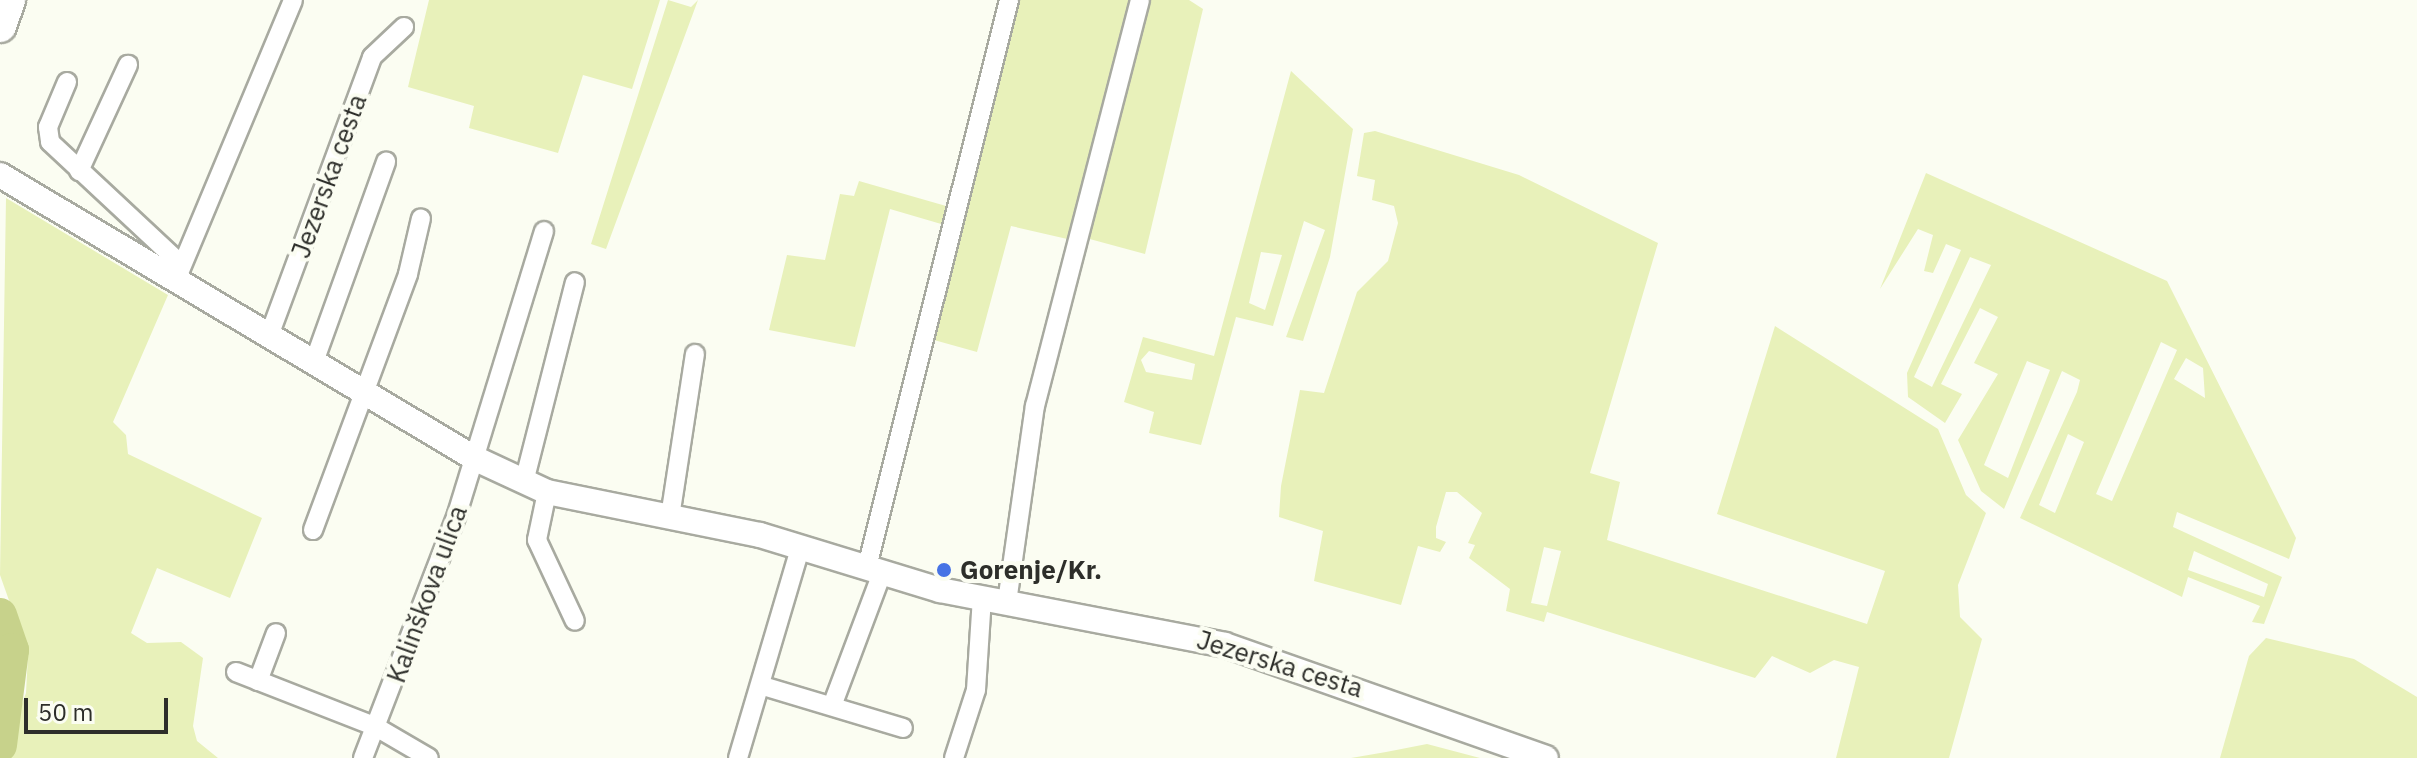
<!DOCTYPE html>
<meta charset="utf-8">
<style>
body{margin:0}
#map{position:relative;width:2417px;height:758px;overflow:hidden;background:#fbfdf2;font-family:"IBM Plex Sans",sans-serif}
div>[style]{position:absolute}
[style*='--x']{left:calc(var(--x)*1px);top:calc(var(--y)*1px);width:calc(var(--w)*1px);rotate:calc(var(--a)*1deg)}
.green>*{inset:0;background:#e8f1ba}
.river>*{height:34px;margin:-17px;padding:0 17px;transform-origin:17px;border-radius:17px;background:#c7d28b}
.roads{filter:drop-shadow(2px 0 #a8aaa0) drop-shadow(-2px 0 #a8aaa0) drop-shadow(0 2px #a8aaa0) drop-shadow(0 -2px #a8aaa0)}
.street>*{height:18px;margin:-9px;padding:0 9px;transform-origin:9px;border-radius:9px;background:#fff}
.secondary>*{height:24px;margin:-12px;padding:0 12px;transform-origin:12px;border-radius:12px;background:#fff}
.highway>*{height:32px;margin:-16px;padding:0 16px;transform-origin:16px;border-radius:16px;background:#fff}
.dots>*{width:22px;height:22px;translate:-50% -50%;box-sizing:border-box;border:4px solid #fbfdf2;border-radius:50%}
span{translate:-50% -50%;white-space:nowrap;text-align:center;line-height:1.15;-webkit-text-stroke:8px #fbfdf2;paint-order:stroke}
.street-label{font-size:26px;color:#2d2e2a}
.poi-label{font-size:26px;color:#2d2e2a;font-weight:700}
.left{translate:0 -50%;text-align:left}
.scale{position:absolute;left:24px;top:698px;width:144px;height:36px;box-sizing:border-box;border:4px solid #2d2e2a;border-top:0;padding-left:10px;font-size:24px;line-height:28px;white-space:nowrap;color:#2d2e2a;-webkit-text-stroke:6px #fbfdf2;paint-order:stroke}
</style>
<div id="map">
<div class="green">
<div style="clip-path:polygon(429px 0,660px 0,632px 89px,583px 75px,558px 153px,469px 128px,474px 106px,408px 87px)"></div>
<div style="clip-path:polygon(668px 0,691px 7px,698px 0,606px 249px,591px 244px)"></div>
<div style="clip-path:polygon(1014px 0,1136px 0,1076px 241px,1011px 226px,977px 352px,934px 340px)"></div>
<div style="clip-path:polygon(1146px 0,1189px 0,1203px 9px,1145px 254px,1086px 238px)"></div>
<div style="clip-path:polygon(evenodd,1291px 71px,1353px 129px,1330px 257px,1303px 341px,1286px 337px,1325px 230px,1304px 221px,1273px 326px,1236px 317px,1201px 445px,1149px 433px,1154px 412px,1124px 402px,1143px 337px,1214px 356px,1291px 71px,1261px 252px,1282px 255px,1265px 310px,1249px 303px,1261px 252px,1291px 71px,1149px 351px,1195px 364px,1192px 380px,1146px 372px,1141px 360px,1149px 351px)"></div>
<div style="clip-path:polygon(evenodd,1375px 131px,1519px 175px,1658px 243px,1590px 473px,1620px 482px,1607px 540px,1867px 624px,1885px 571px,1717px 514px,1775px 326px,1938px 429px,1966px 495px,1986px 513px,1958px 585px,1960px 617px,1982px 639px,1949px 758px,1836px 758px,1859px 667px,1834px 660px,1810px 673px,1772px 656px,1755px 678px,1547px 612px,1544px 622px,1506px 611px,1510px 589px,1469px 558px,1475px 545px,1468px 543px,1482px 513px,1457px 492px,1446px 492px,1436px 527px,1436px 538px,1446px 542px,1440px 552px,1418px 546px,1401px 605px,1314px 581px,1323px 531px,1279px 517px,1281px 486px,1300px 390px,1324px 393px,1357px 292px,1388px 261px,1398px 223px,1394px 206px,1372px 200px,1375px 180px,1357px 176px,1364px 133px,1375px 131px,1544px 547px,1561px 551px,1547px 606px,1531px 603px,1544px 547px)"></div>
<div style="clip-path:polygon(evenodd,1926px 173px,2167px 281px,2296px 538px,2289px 559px,2177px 512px,2173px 527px,2282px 577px,2264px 624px,2252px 622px,2260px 606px,2188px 577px,2182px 597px,2020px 518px,2077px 392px,2080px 380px,2062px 371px,2004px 509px,1981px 491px,1958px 440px,1998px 374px,1974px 363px,1998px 317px,1980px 308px,1941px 384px,1962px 394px,1945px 423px,1908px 397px,1907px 373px,1961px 250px,1946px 244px,1933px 273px,1924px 271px,1933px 235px,1918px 229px,1880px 289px,1926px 173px,1970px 257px,1991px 265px,1932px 387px,1914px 377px,1970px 257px,1926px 173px,2161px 342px,2177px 350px,2112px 501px,2096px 494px,2161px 342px,1926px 173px,2186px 358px,2203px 368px,2205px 398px,2174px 379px,2186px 358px,1926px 173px,2027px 361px,2050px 370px,2008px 478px,1984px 465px,2027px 361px,1926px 173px,2068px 434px,2084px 442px,2055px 513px,2039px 505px,2068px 434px,1926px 173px,2194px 551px,2268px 584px,2264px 597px,2188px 570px,2194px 551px)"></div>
<div style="clip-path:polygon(859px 181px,953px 208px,948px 226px,890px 209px,855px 347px,769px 330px,787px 255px,825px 260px,840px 194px,854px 196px)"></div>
<div style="clip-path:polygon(6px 198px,168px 295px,113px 422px,126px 435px,128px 454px,262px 518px,230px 598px,157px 568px,131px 633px,147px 643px,181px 642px,203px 658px,193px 726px,197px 741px,218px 758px,2px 758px,26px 693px,28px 654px,0 575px)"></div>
<div style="clip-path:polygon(2266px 638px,2354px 659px,2417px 697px,2417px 758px,2220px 758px,2249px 656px)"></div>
<div style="clip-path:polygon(1427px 744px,1480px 758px,1351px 758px,1386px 752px)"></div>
</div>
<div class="river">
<div style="--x:0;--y:615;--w:37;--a:71"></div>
<div style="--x:12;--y:650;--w:96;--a:97.2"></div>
</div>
<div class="roads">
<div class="street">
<div style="--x:67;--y:82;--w:49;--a:112.9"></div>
<div style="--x:48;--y:127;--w:15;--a:82"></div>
<div style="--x:50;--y:142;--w:180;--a:43"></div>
<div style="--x:79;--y:171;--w:117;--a:-65.2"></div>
<div style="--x:176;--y:280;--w:303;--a:-67.3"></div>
<div style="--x:269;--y:336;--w:297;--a:-69.7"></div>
<div style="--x:372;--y:57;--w:44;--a:-43.2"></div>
<div style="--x:314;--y:362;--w:213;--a:-70.2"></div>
<div style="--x:524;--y:482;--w:206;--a:-75.7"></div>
<div style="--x:547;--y:492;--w:49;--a:101.8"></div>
<div style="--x:537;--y:540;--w:89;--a:64.9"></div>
<div style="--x:670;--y:517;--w:165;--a:-81.3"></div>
<div style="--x:313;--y:530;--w:273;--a:-69.6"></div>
<div style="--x:408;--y:274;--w:57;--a:-76.9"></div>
<div style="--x:867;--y:567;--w:585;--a:-75.94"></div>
<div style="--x:1007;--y:602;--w:198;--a:-81.9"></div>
<div style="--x:1035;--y:406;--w:419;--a:-75.5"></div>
<div style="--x:236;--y:672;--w:150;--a:21.4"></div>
<div style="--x:376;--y:727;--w:61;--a:30.3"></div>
<div style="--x:258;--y:681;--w:51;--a:-69.4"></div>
<div style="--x:763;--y:686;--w:146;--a:16.7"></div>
<div style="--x:832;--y:706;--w:142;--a:-69.4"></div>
<div style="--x:363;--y:758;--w:261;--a:-68.9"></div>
<div style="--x:457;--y:514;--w:296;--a:-72.9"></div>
<div style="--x:738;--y:758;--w:222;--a:-73.5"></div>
<div style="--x:954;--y:758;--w:71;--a:-72.1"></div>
<div style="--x:976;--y:690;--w:92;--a:-86.3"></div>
</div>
<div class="secondary">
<div style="--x:0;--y:175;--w:554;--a:30.82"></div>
<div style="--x:476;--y:459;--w:78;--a:24.9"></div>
<div style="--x:547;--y:492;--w:217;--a:11.4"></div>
<div style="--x:760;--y:535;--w:188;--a:17"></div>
<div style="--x:940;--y:590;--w:290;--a:10.9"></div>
<div style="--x:1225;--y:645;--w:340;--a:19.4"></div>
</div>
<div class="highway">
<div style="--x:0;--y:26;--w:28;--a:-71"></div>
</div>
</div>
<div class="dots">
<div style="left:944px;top:570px;background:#4773e5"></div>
</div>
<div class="street-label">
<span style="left:329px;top:176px;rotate:-70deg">Jezerska cesta</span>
<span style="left:427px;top:594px;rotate:-70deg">Kalinškova ulica</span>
<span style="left:1280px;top:664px;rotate:17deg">Jezerska cesta</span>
</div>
<div class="poi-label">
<span class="left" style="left:960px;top:570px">Gorenje/Kr.</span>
</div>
<div class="scale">50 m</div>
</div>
